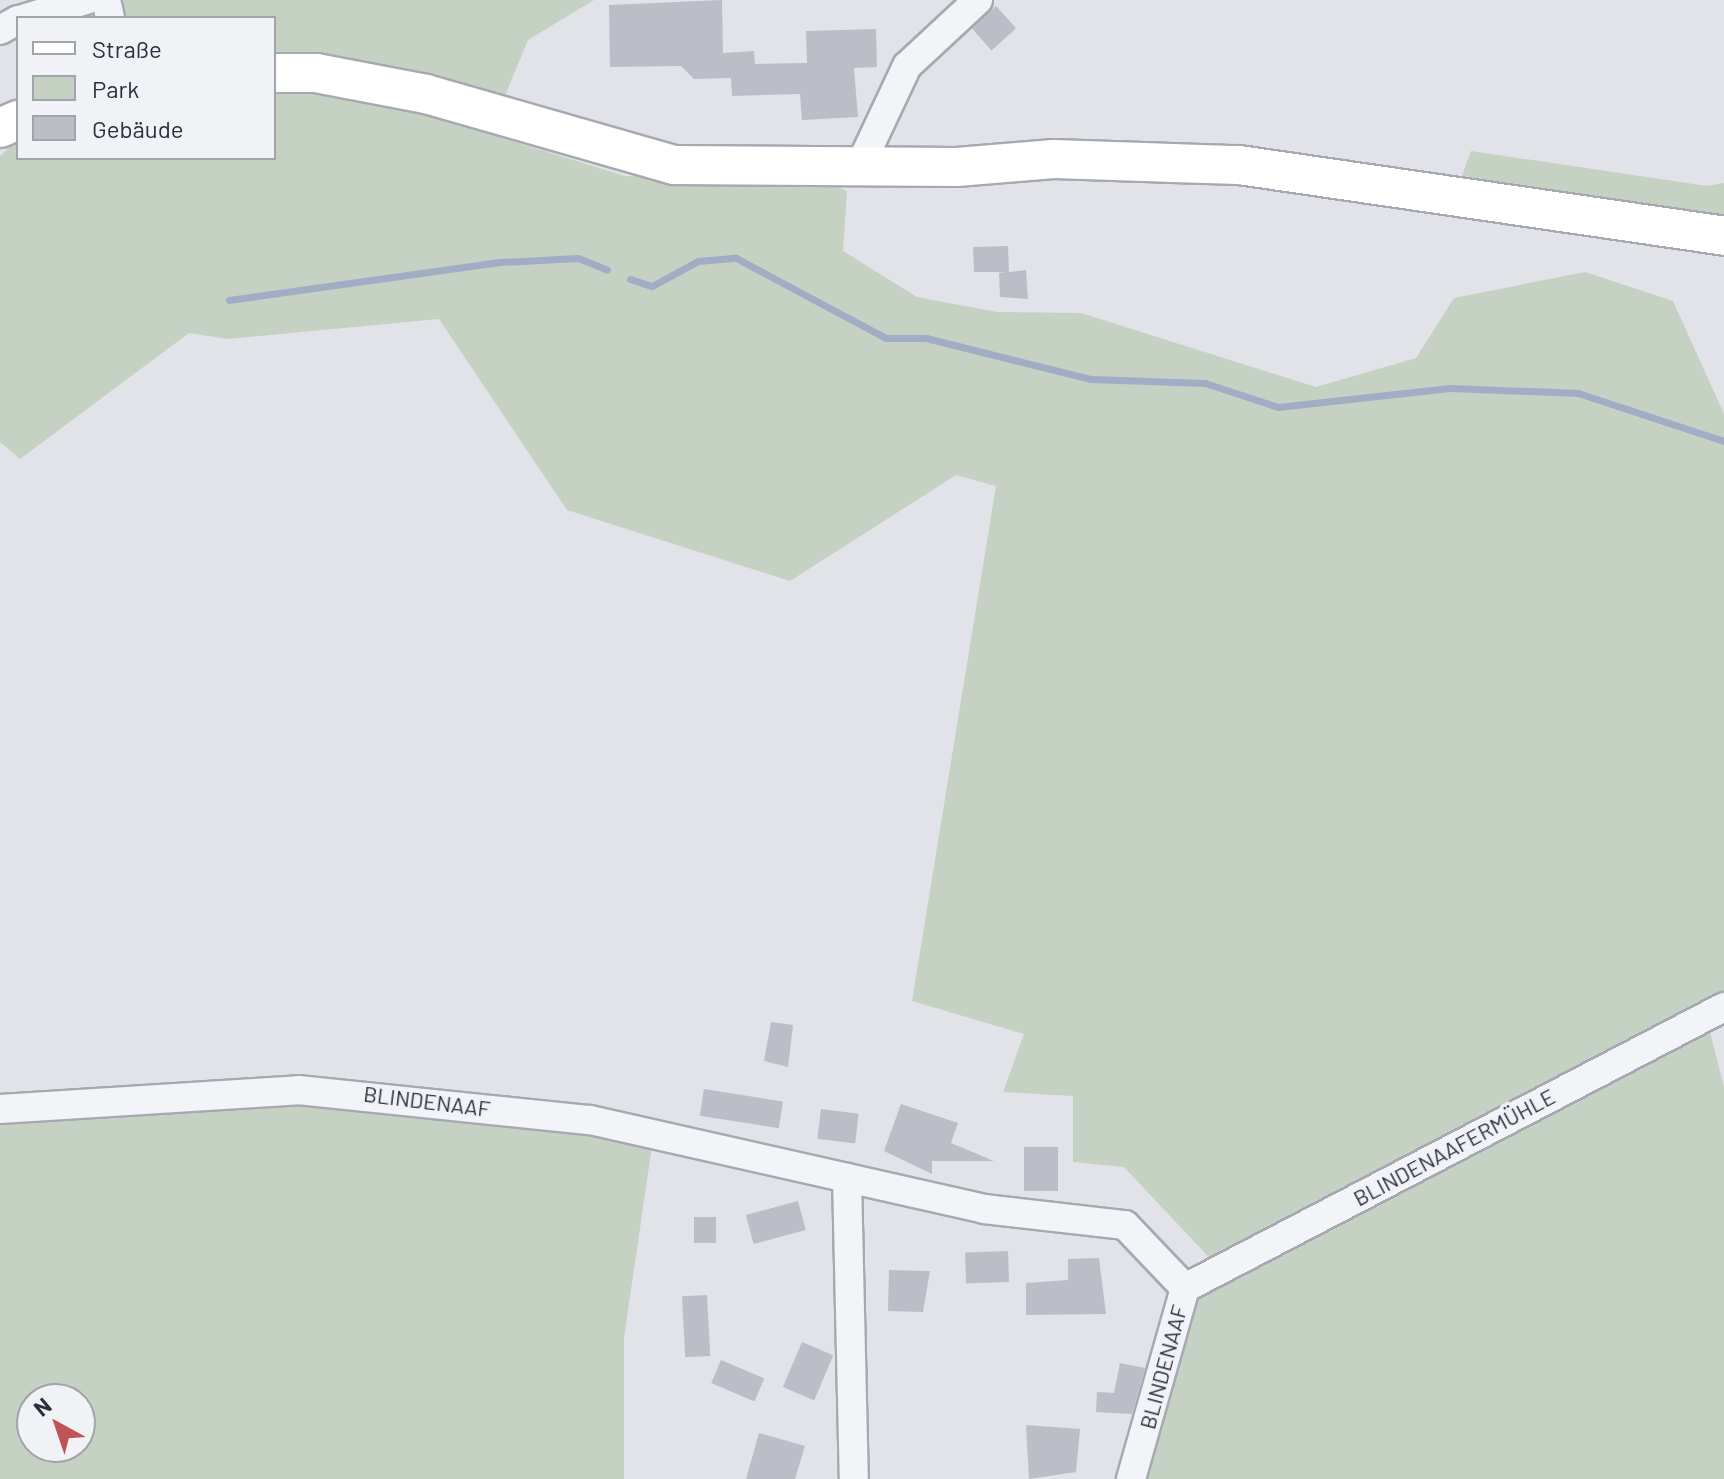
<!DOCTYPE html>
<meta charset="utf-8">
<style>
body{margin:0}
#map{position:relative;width:1724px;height:1479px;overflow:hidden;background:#e1e3e8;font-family:Barlow,sans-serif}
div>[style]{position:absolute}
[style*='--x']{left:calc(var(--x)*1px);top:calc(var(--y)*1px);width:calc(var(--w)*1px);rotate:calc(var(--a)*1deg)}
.green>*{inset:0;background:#c5d1c3}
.stream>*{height:7px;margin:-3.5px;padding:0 3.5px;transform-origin:3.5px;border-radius:3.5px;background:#a0adc4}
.building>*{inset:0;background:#bcbec7;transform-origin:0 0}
.roads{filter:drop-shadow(2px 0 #a7a9b2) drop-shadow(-2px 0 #a7a9b2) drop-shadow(0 2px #a7a9b2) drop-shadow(0 -2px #a7a9b2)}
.minor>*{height:28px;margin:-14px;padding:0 14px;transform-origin:14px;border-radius:14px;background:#f3f4f7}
.secondary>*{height:38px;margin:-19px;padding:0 19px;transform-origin:19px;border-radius:19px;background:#fff}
span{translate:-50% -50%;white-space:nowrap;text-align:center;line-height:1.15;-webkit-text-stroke:7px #f0f2f6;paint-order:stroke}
.street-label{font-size:22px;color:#2b2f3e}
.legend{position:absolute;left:16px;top:16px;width:260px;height:144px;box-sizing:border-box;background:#f0f2f6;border:2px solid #a1a4ac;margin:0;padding:10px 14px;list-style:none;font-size:24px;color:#2b2f3e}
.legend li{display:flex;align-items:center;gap:16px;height:40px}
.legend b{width:40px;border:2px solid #a1a4ac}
.north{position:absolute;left:16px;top:1383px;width:80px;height:80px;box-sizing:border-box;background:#f0f2f6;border:2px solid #a1a4ac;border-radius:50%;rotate:320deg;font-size:22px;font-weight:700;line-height:32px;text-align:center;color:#2b2f3e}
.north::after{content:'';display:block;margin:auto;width:28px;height:36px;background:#bf5356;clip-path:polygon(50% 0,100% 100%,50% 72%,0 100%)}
</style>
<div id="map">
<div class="green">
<div style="clip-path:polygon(106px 0,594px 0,528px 40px,489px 134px,625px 176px,821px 180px,847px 191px,843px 251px,917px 297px,997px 312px,1081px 313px,1316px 387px,1416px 358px,1454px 298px,1585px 272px,1673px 301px,1724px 414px,1724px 1007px,1706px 1016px,1724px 1087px,1724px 1479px,1131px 1479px,1185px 1288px,1220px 1269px,1124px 1167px,1073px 1162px,1073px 1096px,1003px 1092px,1024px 1034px,912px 1001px,996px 486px,956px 475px,790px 581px,567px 510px,439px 319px,227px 339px,189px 333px,20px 459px,0 442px,0 156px,18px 139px,18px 158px,274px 158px,274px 18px,110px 18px)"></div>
<div style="clip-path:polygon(1471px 151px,1707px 186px,1724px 183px,1724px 230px,1458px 187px)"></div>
<div style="clip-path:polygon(evenodd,262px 1091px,654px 1132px,624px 1338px,624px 1479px,0 1479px,0 1117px,262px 1091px,32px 1399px,80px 1399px,80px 1447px,32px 1447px,32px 1399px)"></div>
</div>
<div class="stream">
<div style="--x:630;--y:279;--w:23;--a:18"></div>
<div style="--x:652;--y:286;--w:52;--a:-28.5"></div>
<div style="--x:698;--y:261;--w:38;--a:-5"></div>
<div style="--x:736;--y:258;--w:170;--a:28.1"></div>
<div style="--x:886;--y:338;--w:40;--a:0"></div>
<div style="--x:926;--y:338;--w:170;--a:14"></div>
<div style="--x:1091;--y:379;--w:114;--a:2"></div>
<div style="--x:1205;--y:383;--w:77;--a:18.2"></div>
<div style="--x:1278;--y:407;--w:173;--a:-6.3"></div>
<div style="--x:1450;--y:388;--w:128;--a:2.2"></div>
<div style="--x:1578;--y:393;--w:154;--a:18.2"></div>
<div style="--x:229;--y:300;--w:275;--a:-8"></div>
<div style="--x:501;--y:262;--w:77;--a:-3"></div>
<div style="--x:578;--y:258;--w:31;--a:22"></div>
</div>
<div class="building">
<div style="clip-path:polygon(722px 0,723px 53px,754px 51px,755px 64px,807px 63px,806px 31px,876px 29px,877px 67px,854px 68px,858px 117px,802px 120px,800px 94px,732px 96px,731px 78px,694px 79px,681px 66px,610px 67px,609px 5px)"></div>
<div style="left:996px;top:6px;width:30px;height:33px;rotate:48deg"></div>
<div style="clip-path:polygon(1008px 246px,1009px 272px,1026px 270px,1028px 299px,1000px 297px,999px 273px,1005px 272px,974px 272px,973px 247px)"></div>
<div style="clip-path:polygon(771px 1022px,793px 1025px,788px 1067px,764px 1061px)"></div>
<div style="left:704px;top:1089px;width:80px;height:27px;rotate:9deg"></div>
<div style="clip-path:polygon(901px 1104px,958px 1123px,951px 1143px,994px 1161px,932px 1161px,932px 1174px,884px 1151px)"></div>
<div style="left:821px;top:1109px;width:38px;height:30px;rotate:7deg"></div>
<div style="left:1024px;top:1147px;width:34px;height:44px"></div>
<div style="left:798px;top:1201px;width:30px;height:54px;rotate:75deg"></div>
<div style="left:694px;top:1217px;width:22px;height:26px"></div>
<div style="left:1008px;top:1251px;width:31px;height:43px;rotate:88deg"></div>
<div style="clip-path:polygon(1099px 1258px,1106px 1314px,1026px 1315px,1026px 1283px,1068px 1280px,1068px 1259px)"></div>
<div style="clip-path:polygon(889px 1270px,930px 1271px,923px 1312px,888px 1311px)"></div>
<div style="left:707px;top:1295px;width:61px;height:25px;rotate:87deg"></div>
<div style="left:802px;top:1342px;width:34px;height:49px;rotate:23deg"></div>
<div style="left:721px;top:1360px;width:47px;height:25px;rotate:23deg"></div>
<div style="clip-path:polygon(1120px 1363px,1145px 1368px,1132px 1414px,1096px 1412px,1097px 1392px,1114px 1393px)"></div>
<div style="clip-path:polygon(1026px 1425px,1080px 1429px,1076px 1472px,1029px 1479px)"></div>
<div style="clip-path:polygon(759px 1433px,805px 1446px,795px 1479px,746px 1479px)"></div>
</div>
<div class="roads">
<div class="minor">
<div style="--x:106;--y:0;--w:18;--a:77"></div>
<div style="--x:26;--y:18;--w:63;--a:-16.7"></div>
<div style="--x:0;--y:30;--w:21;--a:-29"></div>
<div style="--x:859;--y:168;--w:113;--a:-64.8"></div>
<div style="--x:907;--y:66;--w:97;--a:-42.9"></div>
<div style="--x:0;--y:1109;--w:299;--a:-3.6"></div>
<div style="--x:298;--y:1090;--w:294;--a:5.9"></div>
<div style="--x:590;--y:1120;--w:404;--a:12.7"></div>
<div style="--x:984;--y:1209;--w:142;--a:6.5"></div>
<div style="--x:1125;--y:1225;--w:87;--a:46.4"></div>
<div style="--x:847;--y:1178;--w:301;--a:88.7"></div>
<div style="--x:1185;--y:1288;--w:608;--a:-27.53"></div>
<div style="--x:1131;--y:1479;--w:198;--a:-74.2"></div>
</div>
<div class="secondary">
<div style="--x:274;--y:73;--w:42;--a:0"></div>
<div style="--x:316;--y:73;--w:112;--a:10.8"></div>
<div style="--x:426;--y:94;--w:258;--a:16"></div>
<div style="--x:674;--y:165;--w:283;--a:0.4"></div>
<div style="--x:957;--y:167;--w:97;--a:-4.7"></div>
<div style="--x:1054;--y:159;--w:185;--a:1.9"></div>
<div style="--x:1239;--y:165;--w:490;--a:8.3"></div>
<div style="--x:0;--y:128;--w:20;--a:-24"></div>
</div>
</div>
<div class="street-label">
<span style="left:427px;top:1101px;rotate:7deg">BLINDENAAF</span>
<span style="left:1454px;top:1147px;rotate:-28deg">BLINDENAAFERMÜHLE</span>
<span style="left:1163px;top:1367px;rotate:-75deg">BLINDENAAF</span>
</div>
<ul class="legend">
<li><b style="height:10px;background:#fff"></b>Straße</li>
<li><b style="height:22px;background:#c5d1c3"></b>Park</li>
<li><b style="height:22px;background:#bcbec7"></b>Gebäude</li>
</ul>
<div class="north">N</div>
</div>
